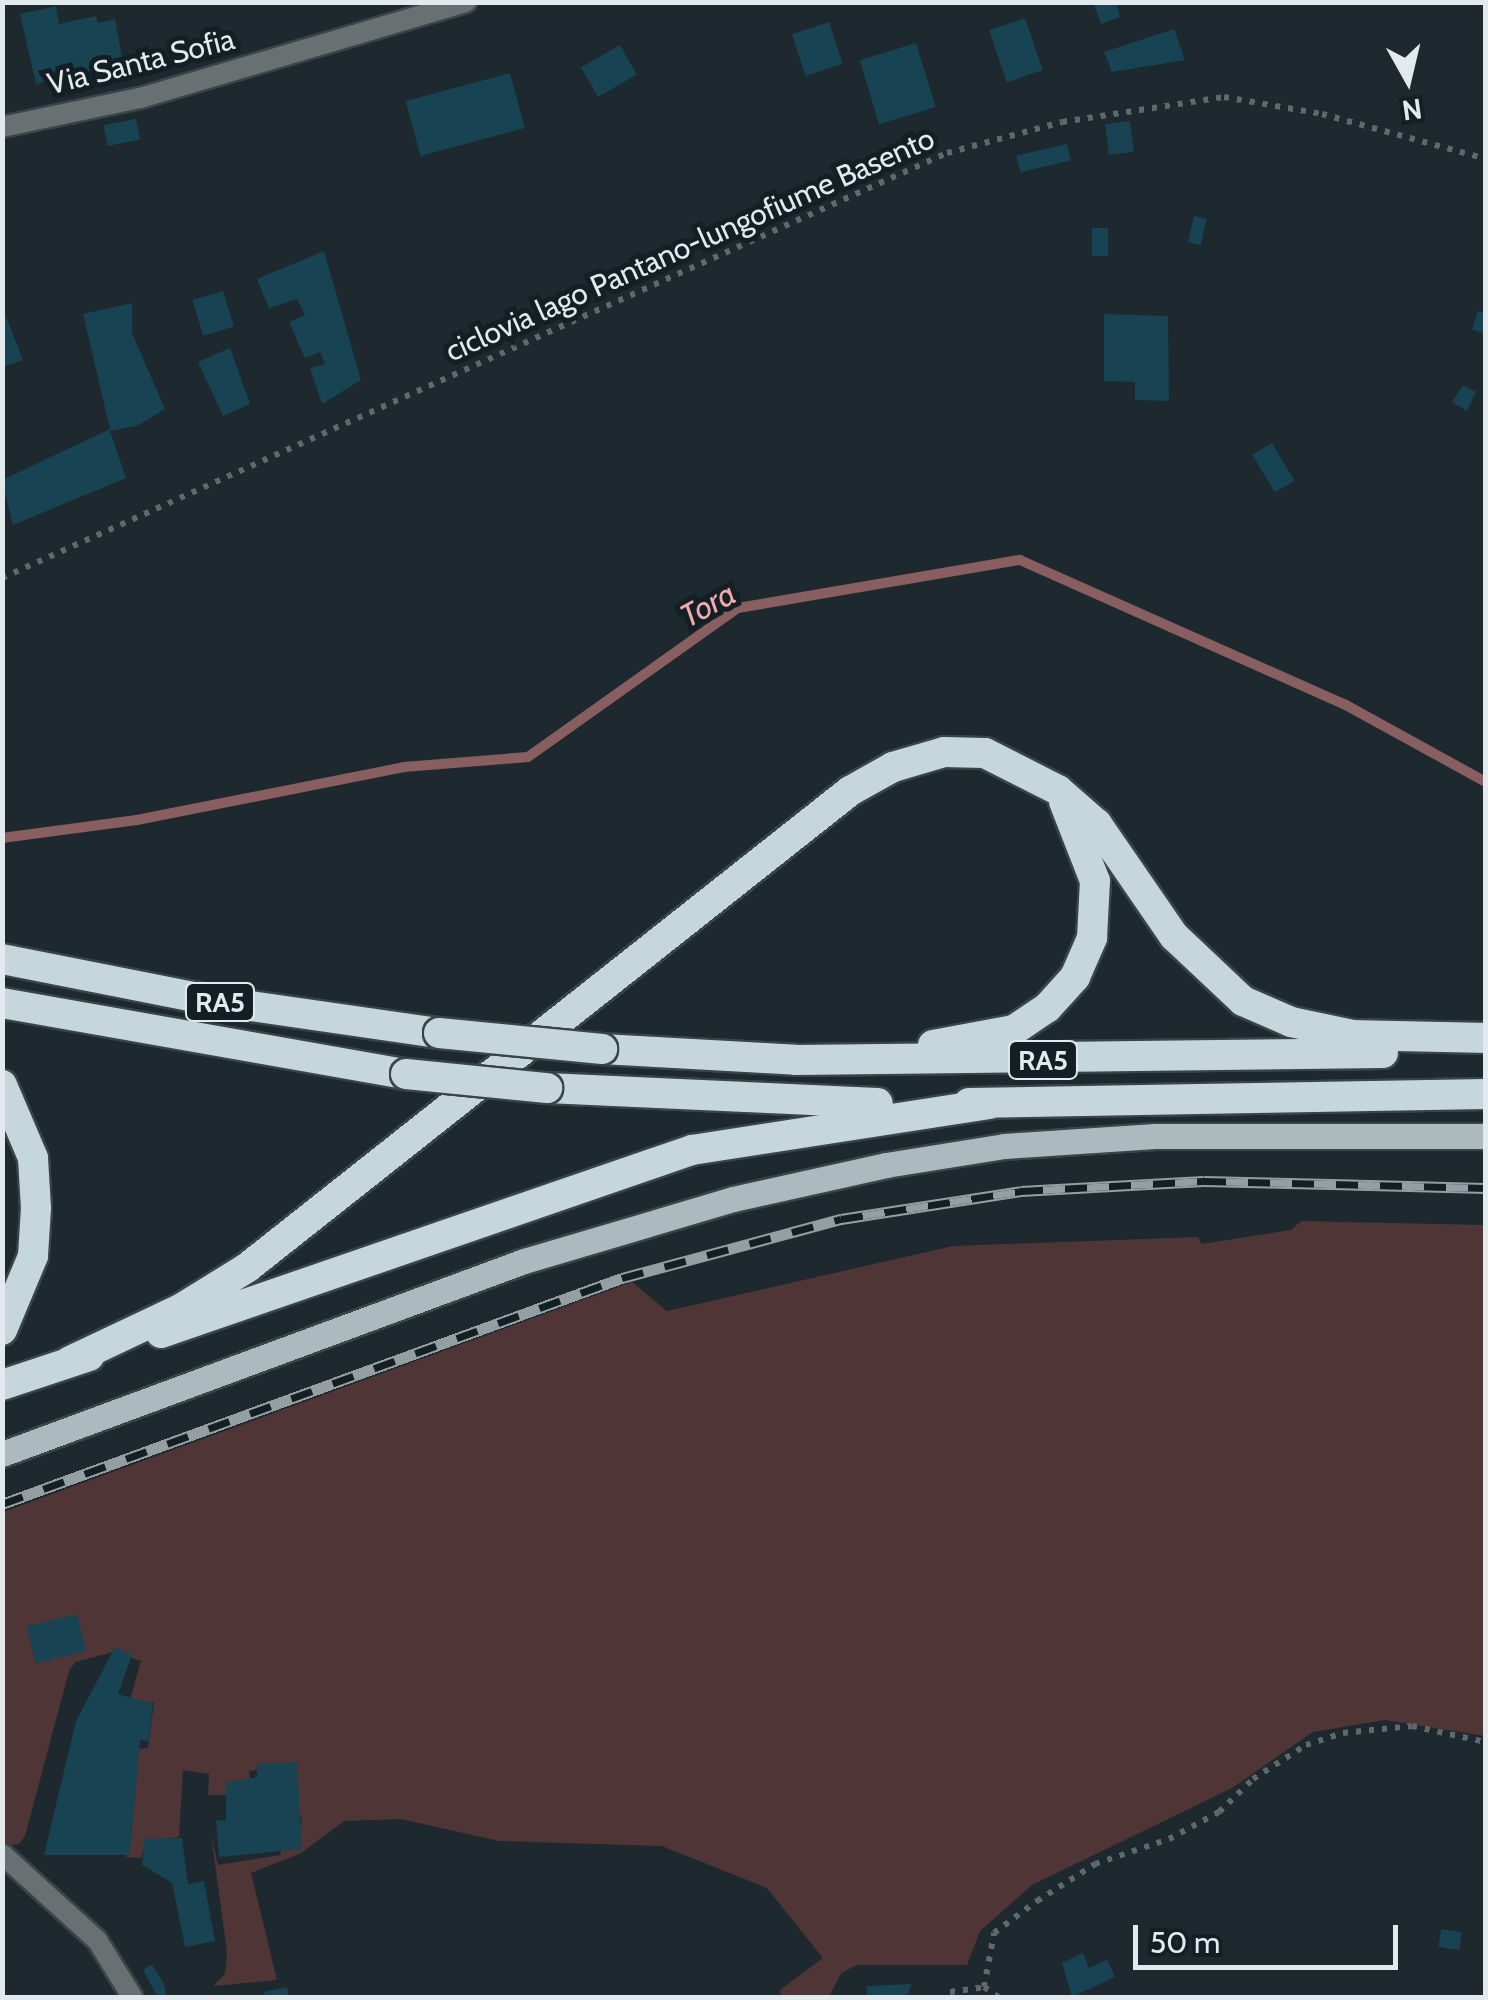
<!DOCTYPE html>
<style>
body{margin:0}
#map{position:relative;width:1488px;height:2000px;overflow:hidden;background:#1d292e;font-family:Cabin,sans-serif}
div>[style]{position:absolute}
[style*='--x']{left:calc(var(--x)*1px);top:calc(var(--y)*1px);width:calc(var(--w)*1px);rotate:calc(var(--a)*1deg)}
.green>*{inset:0;background:#503536}
.stream>*{height:10px;margin:-5px;padding:0 5px;transform-origin:5px;border-radius:5px;background:#895e60}
.building>*{inset:0;background:#174353;transform-origin:0 0}
.path>*{height:6px;margin-top:-3px;transform-origin:0;background:repeating-linear-gradient(90deg,#5e686d 0 5px,transparent 0 13px)}
.roads{filter:drop-shadow(2px 0 #394449) drop-shadow(-2px 0 #394449) drop-shadow(0 2px #394449) drop-shadow(0 -2px #394449)}
.minor>*{height:20px;margin:-10px;padding:0 10px;transform-origin:10px;border-radius:10px;background:#697072}
.primary>*{height:25px;margin:-12.5px;padding:0 12.5px;transform-origin:12.5px;border-radius:12.5px;background:#acb9bf}
.motorway>*{height:30px;margin:-15px;padding:0 15px;transform-origin:15px;border-radius:15px;background:#c6d6dd}
.rail>*{height:11px;margin-top:-5.5px;transform-origin:0;background:repeating-linear-gradient(90deg,#131f24 0 22px,#959ea2 0 44px);box-sizing:border-box;border-block:2px solid #959ea2}
.bridges{filter:drop-shadow(2px 0 #394449) drop-shadow(-2px 0 #394449) drop-shadow(0 2px #394449) drop-shadow(0 -2px #394449)}
.motorway-bridge>*{height:30px;margin:-15px;padding:0 15px;transform-origin:15px;border-radius:15px;background:#c6d6dd}
span{translate:-50% -50%;white-space:nowrap;text-align:center;line-height:1.15;-webkit-text-stroke:10px #131f24;paint-order:stroke}
.shield-label span{padding:2px 8px;background:#131f24;border:2px solid;border-radius:8px;-webkit-text-stroke-width:0}
.shield-label{font-size:28px;color:#e2eaed;font-weight:700}
.street-label{font-size:30px;color:#e2eaed}
.water-label{font-size:32px;color:#f2aaad;font-style:italic}
.frame{position:absolute;inset:0;border:5px solid #e2eaed;pointer-events:none}
.north{position:absolute;left:1358px;top:30px;width:100px;height:100px;-webkit-text-stroke:8px #131f24;paint-order:stroke;rotate:172deg;font-size:28px;font-weight:700;line-height:40px;text-align:center;color:#e2eaed}
.north::after{content:'';display:block;margin:auto;width:35px;height:45px;background:#e2eaed;clip-path:polygon(50% 0,100% 100%,50% 72%,0 100%)}
.scale{position:absolute;left:1133px;top:1925px;width:265px;height:45px;box-sizing:border-box;border:5px solid #e2eaed;border-top:0;padding-left:12px;font-size:30px;line-height:35px;white-space:nowrap;color:#e2eaed;-webkit-text-stroke:8px #131f24;paint-order:stroke}
</style>
<div id="map">
<div class="green">
<div style="clip-path:polygon(1301px 1221px,1485px 1225px,1485px 1736px,1385px 1720px,1313px 1732px,1232px 1788px,1032px 1885px,980px 1931px,967px 1965px,857px 1965px,841px 1973px,829px 1997px,781px 1997px,780px 1990px,823px 1958px,767px 1888px,662px 1846px,499px 1841px,401px 1819px,344px 1821px,301px 1853px,251px 1873px,277px 1980px,213px 1986px,225px 1974px,227px 1952px,211px 1834px,218px 1865px,281px 1855px,277px 1829px,302px 1825px,292px 1765px,249px 1771px,250px 1779px,230px 1782px,231px 1793px,225px 1795px,208px 1795px,209px 1774px,183px 1770px,179px 1837px,145px 1841px,141px 1858px,126px 1857px,139px 1749px,148px 1748px,154px 1703px,130px 1700px,141px 1661px,113px 1652px,75px 1662px,69px 1671px,25px 1836px,19px 1844px,3px 1846px,3px 1512px,632px 1282px,667px 1311px,953px 1246px,1198px 1237px,1202px 1244px,1291px 1230px)"></div>
</div>
<div class="stream">
<div style="--x:2;--y:838;--w:136;--a:-7.6"></div>
<div style="--x:137;--y:820;--w:272;--a:-11.2"></div>
<div style="--x:404;--y:767;--w:124;--a:-4.6"></div>
<div style="--x:528;--y:757;--w:257;--a:-35.4"></div>
<div style="--x:738;--y:608;--w:286;--a:-9.7"></div>
<div style="--x:1020;--y:560;--w:355;--a:24"></div>
<div style="--x:1344;--y:704;--w:162;--a:28.8"></div>
</div>
<div class="building">
<div style="clip-path:polygon(1093px 2px,1116px 2px,1120px 17px,1101px 24px)"></div>
<div style="clip-path:polygon(56px 6px,59px 24px,96px 16px,98px 23px,115px 19px,123px 63px,36px 84px,20px 14px)"></div>
<div style="left:1025px;top:18px;width:55px;height:38px;rotate:71deg"></div>
<div style="left:829px;top:22px;width:44px;height:39px;rotate:72deg"></div>
<div style="clip-path:polygon(1174px 29px,1185px 60px,1112px 72px,1104px 52px)"></div>
<div style="left:916px;top:43px;width:67px;height:59px;rotate:73deg"></div>
<div style="left:620px;top:45px;width:34px;height:45px;rotate:60deg"></div>
<div style="left:510px;top:73px;width:57px;height:108px;rotate:75deg"></div>
<div style="left:136px;top:119px;width:21px;height:33px;rotate:79deg"></div>
<div style="left:1130px;top:121px;width:31px;height:25px;rotate:83deg"></div>
<div style="left:1067px;top:144px;width:17px;height:52px;rotate:77deg"></div>
<div style="left:1194px;top:216px;width:13px;height:27px;rotate:13deg"></div>
<div style="left:1092px;top:228px;width:16px;height:28px"></div>
<div style="clip-path:polygon(324px 251px,361px 380px,322px 404px,310px 368px,325px 364px,320px 352px,305px 358px,289px 322px,305px 315px,297px 299px,269px 308px,257px 279px)"></div>
<div style="left:223px;top:291px;width:37px;height:32px;rotate:73deg"></div>
<div style="clip-path:polygon(132px 303px,132px 333px,165px 409px,137px 426px,110px 431px,126px 478px,13px 525px,2px 480px,110px 429px,83px 314px)"></div>
<div style="clip-path:polygon(2px 306px,23px 360px,2px 367px)"></div>
<div style="clip-path:polygon(1478px 311px,1486px 313px,1486px 334px,1472px 330px)"></div>
<div style="clip-path:polygon(1104px 314px,1168px 316px,1169px 401px,1135px 400px,1135px 382px,1104px 381px)"></div>
<div style="clip-path:polygon(230px 348px,250px 404px,223px 416px,198px 362px)"></div>
<div style="clip-path:polygon(1463px 385px,1476px 392px,1467px 411px,1452px 402px)"></div>
<div style="left:1272px;top:443px;width:44px;height:23px;rotate:59deg"></div>
<div style="left:77px;top:1614px;width:38px;height:52px;rotate:76deg"></div>
<div style="clip-path:polygon(115px 1647px,132px 1655px,118px 1694px,153px 1704px,149px 1741px,140px 1740px,130px 1855px,44px 1855px,76px 1721px)"></div>
<div style="clip-path:polygon(297px 1762px,302px 1849px,219px 1857px,216px 1820px,226px 1821px,226px 1783px,257px 1777px,257px 1764px)"></div>
<div style="clip-path:polygon(182px 1838px,188px 1884px,204px 1881px,215px 1941px,185px 1947px,172px 1883px,142px 1865px,144px 1839px)"></div>
<div style="left:1441px;top:1929px;width:21px;height:18px;rotate:8deg"></div>
<div style="clip-path:polygon(1083px 1953px,1089px 1968px,1107px 1960px,1115px 1977px,1072px 1997px,1062px 1963px)"></div>
<div style="clip-path:polygon(152px 1964px,164px 1984px,167px 1998px,158px 1998px,143px 1970px)"></div>
<div style="clip-path:polygon(912px 1984px,906px 1998px,867px 1998px,867px 1986px)"></div>
<div style="clip-path:polygon(287px 1987px,289px 1998px,265px 1998px,264px 1992px)"></div>
</div>
<div class="path">
<div style="--x:2;--y:578;--w:1036;--a:-24.22"></div>
<div style="--x:947;--y:153;--w:119;--a:-15.1"></div>
<div style="--x:1062;--y:122;--w:164;--a:-8.8"></div>
<div style="--x:1224;--y:97;--w:99;--a:9.8"></div>
<div style="--x:1322;--y:114;--w:170;--a:15.3"></div>
<div style="--x:984;--y:1987;--w:19;--a:35"></div>
<div style="--x:950;--y:1992;--w:34;--a:-8"></div>
<div style="--x:984;--y:1987;--w:55;--a:-79.5"></div>
<div style="--x:994;--y:1933;--w:54;--a:-36.7"></div>
<div style="--x:1037;--y:1901;--w:69;--a:-32.5"></div>
<div style="--x:1095;--y:1864;--w:78;--a:-18.7"></div>
<div style="--x:1169;--y:1839;--w:57;--a:-28.4"></div>
<div style="--x:1219;--y:1812;--w:47;--a:-44.1"></div>
<div style="--x:1253;--y:1779;--w:63;--a:-32.7"></div>
<div style="--x:1306;--y:1745;--w:39;--a:-18"></div>
<div style="--x:1343;--y:1733;--w:69;--a:-5.8"></div>
<div style="--x:1412;--y:1726;--w:76;--a:12.2"></div>
</div>
<div class="roads">
<div class="minor">
<div style="--x:2;--y:127;--w:141;--a:-11.9"></div>
<div style="--x:140;--y:98;--w:340;--a:-16.4"></div>
<div style="--x:2;--y:1854;--w:128;--a:42.2"></div>
<div style="--x:97;--y:1940;--w:68;--a:58.2"></div>
</div>
<div class="primary">
<div style="--x:2;--y:1454;--w:557;--a:-20.29"></div>
<div style="--x:524;--y:1261;--w:218;--a:-16.5"></div>
<div style="--x:733;--y:1199;--w:157;--a:-12.5"></div>
<div style="--x:886;--y:1165;--w:120;--a:-9.1"></div>
<div style="--x:1004;--y:1146;--w:151;--a:-3.8"></div>
<div style="--x:1155;--y:1136;--w:331;--a:0"></div>
</div>
<div class="motorway">
<div style="--x:2;--y:959;--w:211;--a:11.2"></div>
<div style="--x:209;--y:1000;--w:232;--a:8.2"></div>
<div style="--x:2;--y:1003;--w:410;--a:10"></div>
<div style="--x:933;--y:1045;--w:82;--a:-10.5"></div>
<div style="--x:1014;--y:1030;--w:40;--a:-34"></div>
<div style="--x:1047;--y:1008;--w:42;--a:-47.9"></div>
<div style="--x:1075;--y:977;--w:43;--a:-66.4"></div>
<div style="--x:1092;--y:938;--w:57;--a:-87"></div>
<div style="--x:1095;--y:881;--w:85;--a:-111.4"></div>
<div style="--x:602;--y:1049;--w:194;--a:3.2"></div>
<div style="--x:796;--y:1060;--w:587;--a:-0.68"></div>
<div style="--x:2;--y:1085;--w:79;--a:67"></div>
<div style="--x:33;--y:1158;--w:50;--a:86.6"></div>
<div style="--x:36;--y:1208;--w:48;--a:93.6"></div>
<div style="--x:33;--y:1256;--w:80;--a:112.7"></div>
<div style="--x:547;--y:1088;--w:331;--a:2.6"></div>
<div style="--x:969;--y:1103;--w:517;--a:-1"></div>
<div style="--x:161;--y:1333;--w:562;--a:-19.02"></div>
<div style="--x:692;--y:1150;--w:301;--a:-8.8"></div>
<div style="--x:70;--y:1361;--w:124;--a:-25.3"></div>
<div style="--x:182;--y:1308;--w:78;--a:-31.8"></div>
<div style="--x:248;--y:1267;--w:767;--a:-38.33"></div>
<div style="--x:850;--y:791;--w:49;--a:-29.2"></div>
<div style="--x:893;--y:767;--w:53;--a:-16.4"></div>
<div style="--x:944;--y:752;--w:41;--a:1.4"></div>
<div style="--x:985;--y:753;--w:82;--a:26.9"></div>
<div style="--x:1058;--y:790;--w:52;--a:41.1"></div>
<div style="--x:1097;--y:824;--w:136;--a:55.5"></div>
<div style="--x:1174;--y:936;--w:95;--a:43.3"></div>
<div style="--x:1243;--y:1001;--w:52;--a:23.6"></div>
<div style="--x:1291;--y:1022;--w:63;--a:11.8"></div>
<div style="--x:1353;--y:1035;--w:133;--a:1.3"></div>
<div style="--x:2;--y:1385;--w:92;--a:-18.4"></div>
</div>
</div>
<div class="rail">
<div style="--x:2;--y:1504;--w:660;--a:-20.03"></div>
<div style="--x:622;--y:1278;--w:227;--a:-15.1"></div>
<div style="--x:841;--y:1219;--w:182;--a:-8.8"></div>
<div style="--x:1021;--y:1191;--w:183;--a:-3.1"></div>
<div style="--x:1204;--y:1181;--w:282;--a:1.4"></div>
</div>
<div class="bridges">
<div class="motorway-bridge">
<div style="--x:439;--y:1033;--w:164;--a:5.6"></div>
<div style="--x:406;--y:1074;--w:142;--a:5.7"></div>
</div>
</div>
<div class="shield-label">
<span style="left:220px;top:1002px">RA5</span>
<span style="left:1043px;top:1060px">RA5</span>
</div>
<div class="street-label">
<span style="left:141px;top:62px;rotate:-14deg">Via Santa Sofia</span>
<span style="left:690px;top:245px;rotate:-24deg">ciclovia lago Pantano-lungofiume Basento</span>
</div>
<div class="water-label">
<span style="left:708px;top:605px;rotate:-29deg">Tora</span>
</div>
<div class="frame"></div>
<div class="north">N</div>
<div class="scale">50 m</div>
</div>
